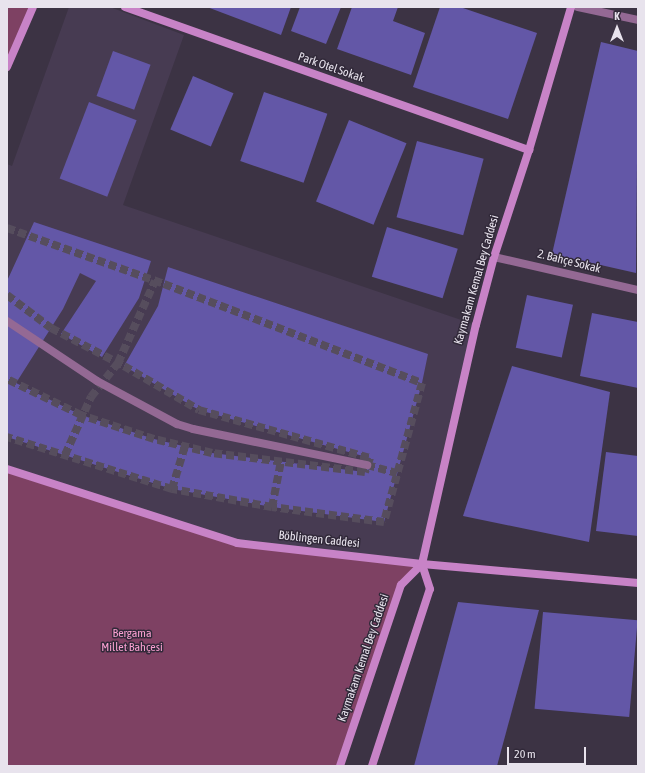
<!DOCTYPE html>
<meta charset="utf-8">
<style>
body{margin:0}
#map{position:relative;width:645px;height:773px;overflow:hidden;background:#3c3344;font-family:"Asap Condensed",sans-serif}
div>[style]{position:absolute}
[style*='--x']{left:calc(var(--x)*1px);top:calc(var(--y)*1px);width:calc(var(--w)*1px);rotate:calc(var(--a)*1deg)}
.built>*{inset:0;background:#473b52}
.green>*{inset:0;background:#7e4163}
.building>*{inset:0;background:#6357a7;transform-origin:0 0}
.street-tunnel>*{height:8px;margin-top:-4px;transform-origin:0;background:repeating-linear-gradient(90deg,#564d5d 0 8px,transparent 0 12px)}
.street>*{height:8px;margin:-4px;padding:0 4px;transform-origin:4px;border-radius:4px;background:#946994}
.secondary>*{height:8px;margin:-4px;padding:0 4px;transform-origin:4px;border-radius:4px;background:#c883c7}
span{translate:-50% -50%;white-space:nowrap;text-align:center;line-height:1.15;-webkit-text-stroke:3px #312939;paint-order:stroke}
.street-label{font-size:12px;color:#e8e3ed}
.park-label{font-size:12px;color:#f99fd0}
.frame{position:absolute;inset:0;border:8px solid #e8e3ed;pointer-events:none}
.north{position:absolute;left:597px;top:8px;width:40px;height:40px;-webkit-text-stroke:3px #312939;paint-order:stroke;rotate:0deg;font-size:11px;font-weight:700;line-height:16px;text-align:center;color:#e8e3ed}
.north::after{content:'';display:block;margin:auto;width:14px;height:18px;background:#e8e3ed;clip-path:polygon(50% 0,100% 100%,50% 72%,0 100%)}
.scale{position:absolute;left:507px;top:747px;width:79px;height:18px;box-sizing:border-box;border:2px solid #e8e3ed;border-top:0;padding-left:5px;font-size:12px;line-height:14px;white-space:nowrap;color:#e8e3ed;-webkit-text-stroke:3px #312939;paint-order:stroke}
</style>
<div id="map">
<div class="built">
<div style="clip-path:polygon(69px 7px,110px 7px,184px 35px,123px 205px,476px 325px,422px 564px,237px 543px,7px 469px,7px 164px,12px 166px)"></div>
</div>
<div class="green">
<div style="clip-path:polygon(7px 7px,33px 7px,7px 67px)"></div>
<div style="clip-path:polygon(7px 469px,237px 543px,422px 564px,401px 585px,340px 766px,7px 766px)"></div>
</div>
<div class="building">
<div style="clip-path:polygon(207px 7px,291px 7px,281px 35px)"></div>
<div style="clip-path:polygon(300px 7px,341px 7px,326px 44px,291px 31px)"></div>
<div style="clip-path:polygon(352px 7px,398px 7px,393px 21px,425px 33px,411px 75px,337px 49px)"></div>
<div style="clip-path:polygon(440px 7px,460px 7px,537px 33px,508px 119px,413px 87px)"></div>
<div style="clip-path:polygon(601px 42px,638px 51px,636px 273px,552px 254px)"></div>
<div style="left:113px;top:51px;width:40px;height:48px;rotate:20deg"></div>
<div style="left:193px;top:76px;width:44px;height:58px;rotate:23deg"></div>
<div style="left:264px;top:92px;width:67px;height:73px;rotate:19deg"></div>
<div style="left:89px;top:102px;width:51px;height:82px;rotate:21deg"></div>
<div style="left:349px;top:120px;width:62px;height:88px;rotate:22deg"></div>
<div style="left:417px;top:141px;width:69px;height:79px;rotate:15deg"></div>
<div style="clip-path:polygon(34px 222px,151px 261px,139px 298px,102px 357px,61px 334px,96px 281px,80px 273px,63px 309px,16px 383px,81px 415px,154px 439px,212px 453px,365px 472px,370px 458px,199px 410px,124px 366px,158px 306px,168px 267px,428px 354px,422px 383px,384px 522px,272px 507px,172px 489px,7px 437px,7px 281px)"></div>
<div style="left:387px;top:227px;width:74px;height:52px;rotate:17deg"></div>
<div style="left:527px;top:295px;width:47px;height:54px;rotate:12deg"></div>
<div style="clip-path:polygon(592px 313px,638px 322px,638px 388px,580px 376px)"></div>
<div style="clip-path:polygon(512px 366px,610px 392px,589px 542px,463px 516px)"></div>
<div style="clip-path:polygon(606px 452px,638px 456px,638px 536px,596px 531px)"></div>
<div style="clip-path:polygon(458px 602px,539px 610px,497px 766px,414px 766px)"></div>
<div style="left:543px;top:612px;width:95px;height:97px;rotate:5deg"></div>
</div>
<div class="street-tunnel">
<div style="--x:7;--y:228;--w:167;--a:19.6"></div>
<div style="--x:164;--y:284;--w:276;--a:21"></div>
<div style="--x:422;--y:383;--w:144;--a:105.3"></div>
<div style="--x:384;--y:522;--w:113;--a:-172.4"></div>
<div style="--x:272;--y:507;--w:102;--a:-169.8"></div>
<div style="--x:172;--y:489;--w:173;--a:-162.5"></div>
<div style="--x:7;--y:295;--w:55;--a:36.9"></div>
<div style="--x:51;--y:328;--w:82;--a:27.5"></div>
<div style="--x:124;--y:366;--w:87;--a:30.4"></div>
<div style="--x:199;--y:410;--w:178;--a:15.7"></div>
<div style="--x:370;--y:458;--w:15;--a:110"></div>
<div style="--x:365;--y:472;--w:154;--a:-172.9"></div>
<div style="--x:212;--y:453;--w:60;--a:-166.4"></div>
<div style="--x:154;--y:439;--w:77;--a:-161.8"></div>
<div style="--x:81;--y:415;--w:82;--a:-154.1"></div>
<div style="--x:65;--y:455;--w:64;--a:-65.9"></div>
<div style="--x:91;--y:397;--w:43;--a:-51.5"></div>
<div style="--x:118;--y:363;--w:90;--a:-65.7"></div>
<div style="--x:367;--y:465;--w:31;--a:15"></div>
<div style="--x:172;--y:489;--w:45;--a:-73.2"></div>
<div style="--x:272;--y:507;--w:47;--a:-78.9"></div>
</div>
<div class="street">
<div style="--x:578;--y:7;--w:61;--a:12.2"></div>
<div style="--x:494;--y:257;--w:148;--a:12.9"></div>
<div style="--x:7;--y:321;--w:108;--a:33.7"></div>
<div style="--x:97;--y:381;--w:91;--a:28.3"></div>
<div style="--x:177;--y:424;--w:17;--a:17"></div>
<div style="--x:193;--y:429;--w:178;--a:11.7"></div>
</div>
<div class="secondary">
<div style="--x:125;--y:7;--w:429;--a:19.5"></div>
<div style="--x:7;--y:67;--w:65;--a:-66.6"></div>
<div style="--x:7;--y:469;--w:242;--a:17.8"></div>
<div style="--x:237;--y:543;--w:186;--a:6.5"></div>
<div style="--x:422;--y:564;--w:217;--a:5"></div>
<div style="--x:340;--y:766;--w:191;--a:-71.4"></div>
<div style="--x:401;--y:585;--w:30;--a:-45"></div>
<div style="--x:372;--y:766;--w:186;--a:-71.9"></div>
<div style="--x:430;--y:589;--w:26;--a:-108"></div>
<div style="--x:422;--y:564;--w:245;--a:-77.3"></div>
<div style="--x:476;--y:325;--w:70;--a:-75.2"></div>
<div style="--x:494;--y:257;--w:113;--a:-71.9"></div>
<div style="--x:529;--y:150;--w:149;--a:-73.6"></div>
</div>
<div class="street-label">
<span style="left:331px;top:68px;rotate:19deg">Park Otel Sokak</span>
<span style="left:569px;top:262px;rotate:14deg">2. Bahçe Sokak</span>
<span style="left:477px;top:280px;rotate:-74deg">Kaymakam Kemal Bey Caddesi</span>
<span style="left:319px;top:540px;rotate:6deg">Böblingen Caddesi</span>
<span style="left:364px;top:658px;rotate:-71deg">Kaymakam Kemal Bey Caddesi</span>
</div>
<div class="park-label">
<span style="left:132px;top:641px">Bergama<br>Millet Bahçesi</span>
</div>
<div class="frame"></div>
<div class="north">K</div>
<div class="scale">20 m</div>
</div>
